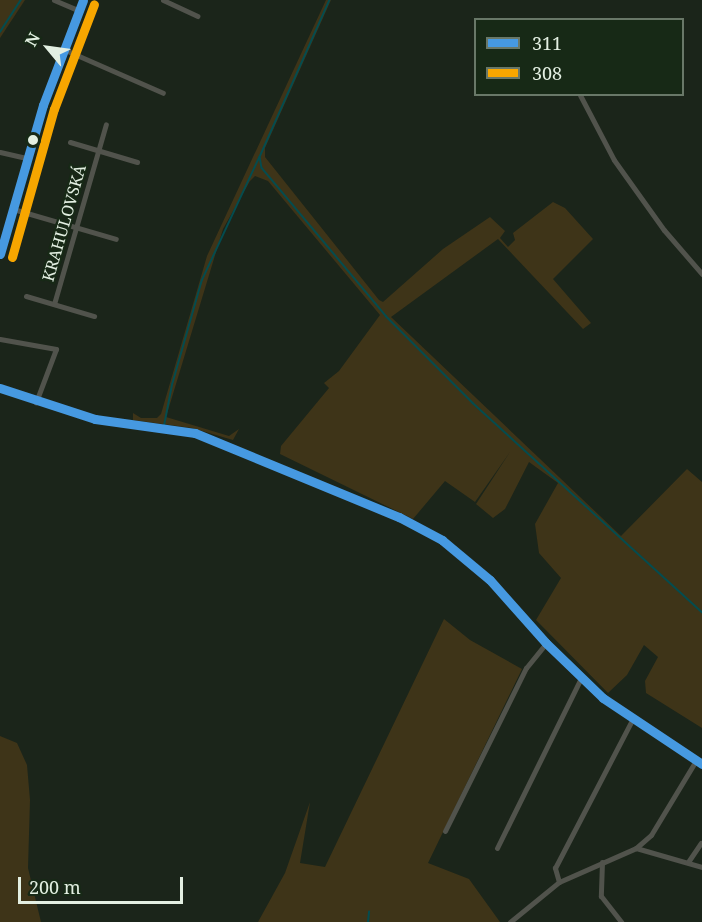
<!DOCTYPE html>
<meta charset="utf-8">
<style>
body{margin:0}
#map{position:relative;width:702px;height:922px;overflow:hidden;background:#1b251a;font-family:"Noto Serif",serif}
div>[style]{position:absolute}
[style*='--x']{left:calc(var(--x)*1px);top:calc(var(--y)*1px);width:calc(var(--w)*1px);rotate:calc(var(--a)*1deg)}
.green>*{inset:0;background:#3e3418}
.stream>*{height:1.5px;margin:-0.75px;padding:0 0.75px;transform-origin:0.75px;border-radius:0.75px;background:#044c4f}
.minor>*{height:5px;margin:-2.5px;padding:0 2.5px;transform-origin:2.5px;border-radius:2.5px;background:#51534c}
.tertiary>*{height:7px;margin:-3.5px;padding:0 3.5px;transform-origin:3.5px;border-radius:3.5px;background:#51534c}
.bus-1>*{height:9px;margin:-4.5px;padding:0 4.5px;transform-origin:4.5px;border-radius:4.5px;background:#4699e1}
.bus-2>*{height:9px;margin:-4.5px;padding:0 4.5px;transform-origin:4.5px;border-radius:4.5px;background:#f7a600}
.dots>*{width:16px;height:16px;translate:-50% -50%;box-sizing:border-box;border:3px solid #172916;border-radius:50%}
span{translate:-50% -50%;white-space:nowrap;text-align:center;line-height:1.15;-webkit-text-stroke:4.5px #172916;paint-order:stroke}
.street-label{font-size:16px;color:#e3efe2}
.legend{position:absolute;left:474px;top:18px;width:210px;height:78px;box-sizing:border-box;background:#172916;border:2px solid #697868;margin:0;padding:8px 10px;list-style:none;font-size:18px;color:#e3efe2}
.legend li{display:flex;align-items:center;gap:12px;height:30px}
.legend b{width:30px;border:2px solid #697868}
.north{position:absolute;left:18px;top:18px;width:60px;height:60px;-webkit-text-stroke:4px #172916;paint-order:stroke;rotate:299deg;font-size:16px;font-weight:700;line-height:24px;text-align:center;color:#e3efe2}
.north::after{content:'';display:block;margin:auto;width:21px;height:27px;background:#e3efe2;clip-path:polygon(50% 0,100% 100%,50% 72%,0 100%)}
.scale{position:absolute;left:18px;top:877px;width:165px;height:27px;box-sizing:border-box;border:3px solid #e3efe2;border-top:0;padding-left:8px;font-size:18px;line-height:21px;white-space:nowrap;color:#e3efe2;-webkit-text-stroke:4px #172916;paint-order:stroke}
</style>
<div id="map">
<div class="green">
<div style="clip-path:polygon(0 0,25px 0,0 38px)"></div>
<div style="clip-path:polygon(326px 0,331px 0,265px 148px,265px 157px,379px 300px,383px 302px,443px 249px,490px 217px,505px 231px,500px 238px,508px 247px,515px 240px,513px 233px,553px 202px,565px 208px,593px 239px,553px 279px,591px 323px,583px 329px,498px 239px,391px 317px,621px 536px,687px 469px,702px 482px,702px 728px,646px 693px,645px 681px,658px 657px,644px 645px,627px 675px,608px 693px,536px 620px,561px 578px,539px 553px,535px 524px,558px 483px,529px 462px,505px 509px,493px 518px,476px 504px,510px 452px,475px 502px,445px 481px,413px 519px,280px 454px,281px 446px,329px 388px,324px 383px,339px 371px,380px 315px,268px 181px,255px 176px,250px 181px,223px 229px,166px 417px,229px 436px,239px 429px,233px 440px,192px 428px,133px 420px,133px 413px,141px 418px,157px 418px,161px 414px,207px 256px)"></div>
<div style="clip-path:polygon(444px 619px,470px 640px,522px 669px,428px 863px,469px 879px,500px 922px,258px 922px,285px 873px,310px 802px,300px 863px,325px 867px)"></div>
<div style="clip-path:polygon(0 736px,17px 743px,27px 765px,30px 800px,28px 868px,41px 922px,0 922px)"></div>
</div>
<div class="stream">
<div style="--x:330;--y:0;--w:172;--a:114"></div>
<div style="--x:260;--y:157;--w:11;--a:80"></div>
<div style="--x:262;--y:168;--w:193;--a:50"></div>
<div style="--x:386;--y:316;--w:123;--a:45"></div>
<div style="--x:473;--y:403;--w:310;--a:42.4"></div>
<div style="--x:0;--y:32;--w:38;--a:-57"></div>
<div style="--x:164;--y:426;--w:42;--a:-79"></div>
<div style="--x:172;--y:385;--w:109;--a:-74.1"></div>
<div style="--x:202;--y:280;--w:135;--a:-65"></div>
<div style="--x:368;--y:922;--w:10;--a:-84"></div>
</div>
<div class="minor">
<div style="--x:54;--y:0;--w:26;--a:23"></div>
<div style="--x:163;--y:0;--w:38;--a:25"></div>
<div style="--x:63;--y:49;--w:109;--a:23.7"></div>
<div style="--x:580;--y:95;--w:73;--a:62.4"></div>
<div style="--x:614;--y:160;--w:86;--a:54.5"></div>
<div style="--x:664;--y:230;--w:58;--a:49.2"></div>
<div style="--x:70;--y:142;--w:70;--a:16.6"></div>
<div style="--x:0;--y:152;--w:28;--a:13"></div>
<div style="--x:13;--y:209;--w:107;--a:16.2"></div>
<div style="--x:26;--y:296;--w:71;--a:16.4"></div>
<div style="--x:54;--y:304;--w:187;--a:-73.9"></div>
<div style="--x:0;--y:339;--w:57;--a:10.1"></div>
<div style="--x:56;--y:349;--w:57;--a:110.7"></div>
<div style="--x:445;--y:831;--w:182;--a:-63.6"></div>
<div style="--x:526;--y:668;--w:32;--a:-51"></div>
<div style="--x:497;--y:848;--w:190;--a:-63.7"></div>
<div style="--x:636;--y:848;--w:69;--a:16.1"></div>
<div style="--x:602;--y:862;--w:34;--a:92"></div>
<div style="--x:601;--y:896;--w:33;--a:52"></div>
<div style="--x:688;--y:862;--w:23;--a:-56"></div>
<div style="--x:559;--y:882;--w:15;--a:-106"></div>
<div style="--x:555;--y:868;--w:167;--a:-62.5"></div>
<div style="--x:510;--y:922;--w:63;--a:-39.2"></div>
<div style="--x:559;--y:882;--w:84;--a:-23.8"></div>
<div style="--x:636;--y:848;--w:20;--a:-41"></div>
<div style="--x:651;--y:835;--w:85;--a:-58.9"></div>
</div>
<div class="tertiary">
<div style="--x:0;--y:254;--w:155;--a:-73.9"></div>
<div style="--x:43;--y:105;--w:112;--a:-69.1"></div>
<div style="--x:0;--y:388;--w:100;--a:18.1"></div>
<div style="--x:95;--y:419;--w:101;--a:8"></div>
<div style="--x:195;--y:433;--w:221;--a:22.4"></div>
<div style="--x:399;--y:517;--w:49;--a:28.1"></div>
<div style="--x:442;--y:540;--w:62;--a:39.8"></div>
<div style="--x:490;--y:580;--w:84;--a:48.4"></div>
<div style="--x:546;--y:643;--w:79;--a:44"></div>
<div style="--x:603;--y:698;--w:119;--a:33.7"></div>
</div>
<div class="bus-1">
<div style="--x:0;--y:254;--w:155;--a:-73.9"></div>
<div style="--x:43;--y:105;--w:112;--a:-69.1"></div>
<div style="--x:0;--y:388;--w:100;--a:18.1"></div>
<div style="--x:95;--y:419;--w:101;--a:8"></div>
<div style="--x:195;--y:433;--w:221;--a:22.4"></div>
<div style="--x:399;--y:517;--w:49;--a:28.1"></div>
<div style="--x:442;--y:540;--w:62;--a:39.8"></div>
<div style="--x:490;--y:580;--w:84;--a:48.4"></div>
<div style="--x:546;--y:643;--w:79;--a:44"></div>
<div style="--x:603;--y:698;--w:119;--a:33.7"></div>
</div>
<div class="bus-2">
<div style="--x:12;--y:257;--w:154;--a:-74.2"></div>
<div style="--x:54;--y:109;--w:112;--a:-69.1"></div>
</div>
<div class="dots">
<div style="left:33px;top:140px;background:#e3efe2"></div>
</div>
<div class="street-label">
<span style="left:64px;top:223px;rotate:-74deg">KRAHULOVSKÁ</span>
</div>
<ul class="legend">
<li><b style="height:8px;background:#4699e1"></b>311</li>
<li><b style="height:8px;background:#f7a600"></b>308</li>
</ul>
<div class="north">N</div>
<div class="scale">200 m</div>
</div>
